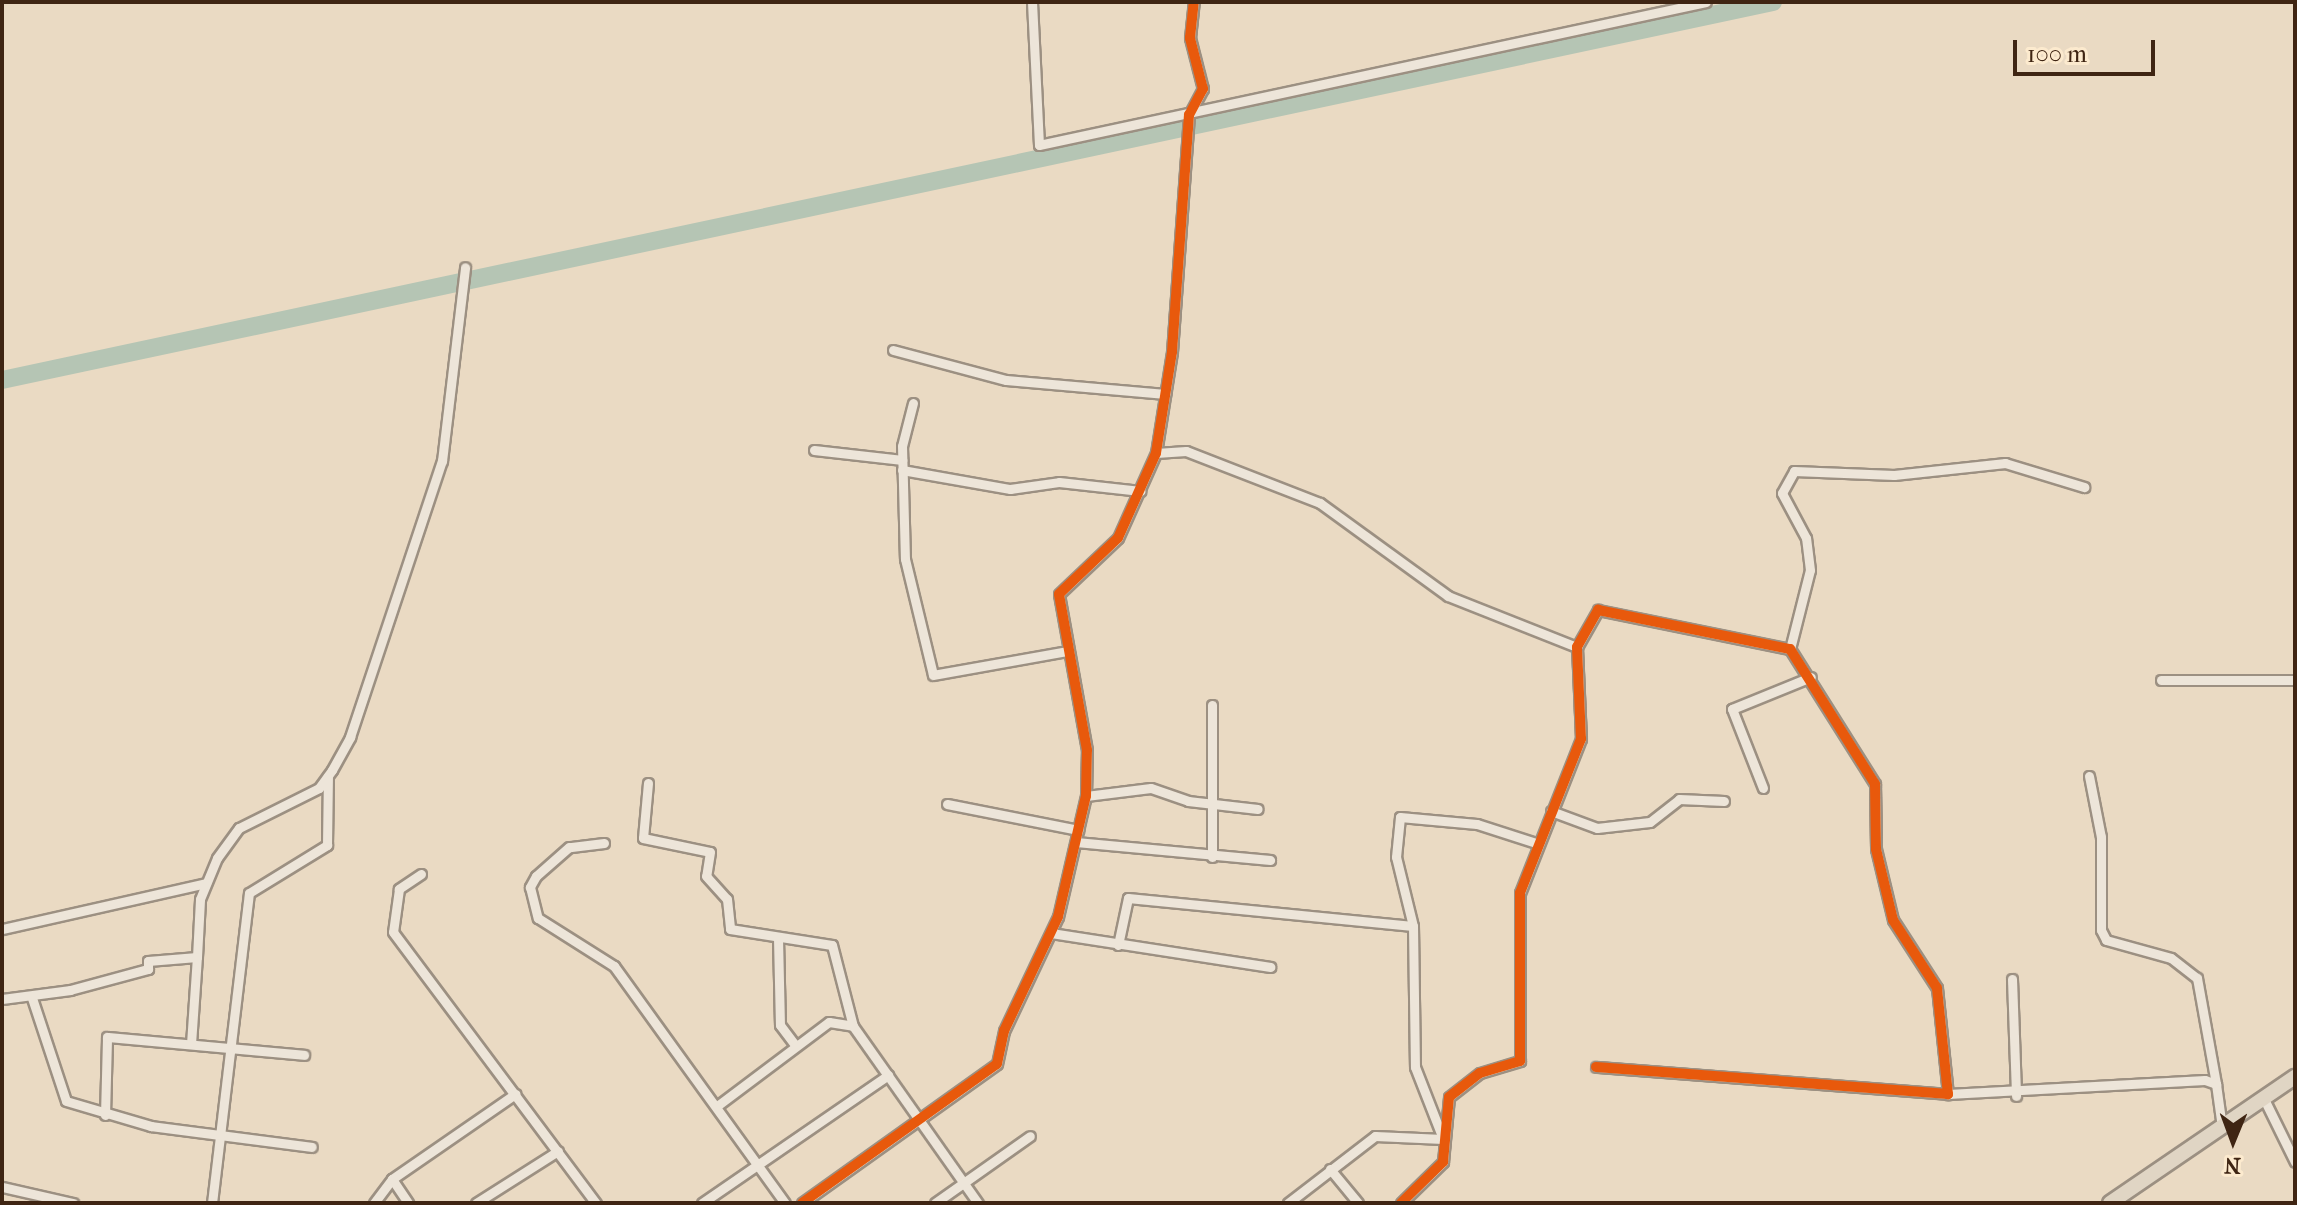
<!DOCTYPE html>
<style>
body{margin:0}
#map{position:relative;width:2297px;height:1205px;overflow:hidden;background:#eadac3;font-family:"IM FELL French Canon",serif}
div>[style]{position:absolute}
[style*='--x']{left:calc(var(--x)*1px);top:calc(var(--y)*1px);width:calc(var(--w)*1px);rotate:calc(var(--a)*1deg)}
.river>*{height:18px;margin:-9px;padding:0 9px;transform-origin:9px;border-radius:9px;background:#b5c5b4}
.roads{filter:drop-shadow(2px 0 #9c9082) drop-shadow(-2px 0 #9c9082) drop-shadow(0 2px #9c9082) drop-shadow(0 -2px #9c9082)}
.minor>*{height:9px;margin:-4.5px;padding:0 4.5px;transform-origin:4.5px;border-radius:4.5px;background:#ede5d9}
.trunk>*{height:14px;margin:-7px;padding:0 7px;transform-origin:7px;border-radius:7px;background:#e0d5c4}
.cycleway>*{height:10px;margin:-5px;padding:0 5px;transform-origin:5px;border-radius:5px;background:#e8590c}
span{translate:-50% -50%;white-space:nowrap;text-align:center;line-height:1.15;-webkit-text-stroke:7px #fceace;paint-order:stroke}
.frame{position:absolute;inset:0;border:4px solid #3f2513;pointer-events:none}
.north{position:absolute;left:2193px;top:1101px;width:80px;height:80px;-webkit-text-stroke:6px #fceace;paint-order:stroke;rotate:181deg;font-size:22px;font-weight:700;line-height:32px;text-align:center;color:#3f2513}
.north::after{content:'';display:block;margin:auto;width:28px;height:36px;background:#3f2513;clip-path:polygon(50% 0,100% 100%,50% 72%,0 100%)}
.scale{position:absolute;left:2013px;top:40px;width:142px;height:36px;box-sizing:border-box;border:4px solid #3f2513;border-top:0;padding-left:10px;font-size:24px;line-height:28px;white-space:nowrap;color:#3f2513;-webkit-text-stroke:6px #fceace;paint-order:stroke}
</style>
<div id="map">
<div class="river">
<div style="--x:2;--y:380;--w:1811;--a:-12.05"></div>
</div>
<div class="roads">
<div class="minor">
<div style="--x:1032;--y:2;--w:143;--a:87.2"></div>
<div style="--x:1039;--y:145;--w:682;--a:-12.1"></div>
<div style="--x:893;--y:350;--w:117;--a:14.9"></div>
<div style="--x:1006;--y:380;--w:160;--a:5"></div>
<div style="--x:913;--y:403;--w:44;--a:104.3"></div>
<div style="--x:902;--y:446;--w:113;--a:88.5"></div>
<div style="--x:905;--y:559;--w:119;--a:76.4"></div>
<div style="--x:933;--y:675;--w:137;--a:-10.1"></div>
<div style="--x:814;--y:450;--w:89;--a:6.5"></div>
<div style="--x:1156;--y:453;--w:30;--a:-4"></div>
<div style="--x:1186;--y:451;--w:144;--a:21.2"></div>
<div style="--x:1320;--y:503;--w:158;--a:36"></div>
<div style="--x:1448;--y:596;--w:139;--a:21.6"></div>
<div style="--x:902;--y:470;--w:110;--a:10"></div>
<div style="--x:1010;--y:489;--w:49;--a:-8.1"></div>
<div style="--x:1059;--y:482;--w:82;--a:6.3"></div>
<div style="--x:1790;--y:649;--w:81;--a:-75.8"></div>
<div style="--x:1810;--y:570;--w:32;--a:-97"></div>
<div style="--x:1806;--y:538;--w:51;--a:-118.1"></div>
<div style="--x:1782;--y:493;--w:25;--a:-61"></div>
<div style="--x:1794;--y:471;--w:100;--a:2.3"></div>
<div style="--x:1894;--y:475;--w:112;--a:-6.2"></div>
<div style="--x:2005;--y:463;--w:83;--a:16.9"></div>
<div style="--x:2161;--y:680;--w:134;--a:0"></div>
<div style="--x:1212;--y:705;--w:152;--a:90"></div>
<div style="--x:2089;--y:776;--w:62;--a:78.9"></div>
<div style="--x:2101;--y:837;--w:93;--a:90"></div>
<div style="--x:2101;--y:930;--w:11;--a:63"></div>
<div style="--x:2106;--y:940;--w:67;--a:15.5"></div>
<div style="--x:2171;--y:958;--w:33;--a:38"></div>
<div style="--x:2197;--y:978;--w:108;--a:79.8"></div>
<div style="--x:648;--y:783;--w:55;--a:95.2"></div>
<div style="--x:643;--y:838;--w:68;--a:11.8"></div>
<div style="--x:710;--y:852;--w:24;--a:99"></div>
<div style="--x:706;--y:876;--w:31;--a:48"></div>
<div style="--x:727;--y:899;--w:30;--a:84"></div>
<div style="--x:730;--y:929;--w:103;--a:8.9"></div>
<div style="--x:832;--y:945;--w:84;--a:75.5"></div>
<div style="--x:853;--y:1026;--w:217;--a:54.8"></div>
<div style="--x:1763;--y:788;--w:85;--a:-111.4"></div>
<div style="--x:1732;--y:709;--w:85;--a:-22.1"></div>
<div style="--x:1086;--y:796;--w:65;--a:-7"></div>
<div style="--x:1151;--y:788;--w:39;--a:19"></div>
<div style="--x:1188;--y:801;--w:70;--a:6.5"></div>
<div style="--x:947;--y:804;--w:134;--a:11.2"></div>
<div style="--x:1551;--y:811;--w:49;--a:20.3"></div>
<div style="--x:1597;--y:828;--w:53;--a:-6.5"></div>
<div style="--x:1650;--y:822;--w:37;--a:-38"></div>
<div style="--x:1679;--y:799;--w:45;--a:2.5"></div>
<div style="--x:1076;--y:842;--w:195;--a:5.3"></div>
<div style="--x:604;--y:843;--w:35;--a:173"></div>
<div style="--x:569;--y:847;--w:44;--a:138.7"></div>
<div style="--x:536;--y:876;--w:13;--a:119"></div>
<div style="--x:530;--y:887;--w:32;--a:76"></div>
<div style="--x:538;--y:918;--w:90;--a:32.3"></div>
<div style="--x:614;--y:966;--w:292;--a:54.2"></div>
<div style="--x:421;--y:874;--w:27;--a:146"></div>
<div style="--x:399;--y:889;--w:43;--a:97.9"></div>
<div style="--x:393;--y:932;--w:339;--a:53.2"></div>
<div style="--x:1413;--y:926;--w:71;--a:-103.8"></div>
<div style="--x:1396;--y:857;--w:40;--a:-84.3"></div>
<div style="--x:1400;--y:817;--w:77;--a:5.2"></div>
<div style="--x:1477;--y:824;--w:62;--a:17.9"></div>
<div style="--x:2;--y:929;--w:209;--a:-12.7"></div>
<div style="--x:1051;--y:933;--w:222;--a:8.8"></div>
<div style="--x:778;--y:938;--w:87;--a:88.7"></div>
<div style="--x:780;--y:1025;--w:26;--a:53"></div>
<div style="--x:1118;--y:945;--w:48;--a:-78"></div>
<div style="--x:1128;--y:898;--w:286;--a:5.6"></div>
<div style="--x:1413;--y:926;--w:141;--a:89.2"></div>
<div style="--x:1415;--y:1067;--w:77;--a:68.7"></div>
<div style="--x:1443;--y:1139;--w:68;--a:-177.5"></div>
<div style="--x:1375;--y:1136;--w:110;--a:142.4"></div>
<div style="--x:2012;--y:979;--w:117;--a:88"></div>
<div style="--x:32;--y:998;--w:108;--a:71.7"></div>
<div style="--x:66;--y:1101;--w:89;--a:16.4"></div>
<div style="--x:151;--y:1126;--w:162;--a:7.4"></div>
<div style="--x:2;--y:999;--w:69;--a:-7.5"></div>
<div style="--x:70;--y:990;--w:81;--a:-15.1"></div>
<div style="--x:148;--y:969;--w:8;--a:-90"></div>
<div style="--x:148;--y:961;--w:49;--a:-4.7"></div>
<div style="--x:197;--y:957;--w:58;--a:-87"></div>
<div style="--x:200;--y:899;--w:44;--a:-67.5"></div>
<div style="--x:217;--y:858;--w:37;--a:-54"></div>
<div style="--x:239;--y:828;--w:89;--a:-26.6"></div>
<div style="--x:319;--y:788;--w:22;--a:-54"></div>
<div style="--x:332;--y:770;--w:38;--a:-61"></div>
<div style="--x:350;--y:737;--w:291;--a:-71.6"></div>
<div style="--x:442;--y:461;--w:195;--a:-83.2"></div>
<div style="--x:191;--y:1044;--w:87;--a:-86.1"></div>
<div style="--x:1948;--y:1094;--w:257;--a:-3.1"></div>
<div style="--x:2205;--y:1080;--w:12;--a:20"></div>
<div style="--x:2216;--y:1084;--w:43;--a:82.1"></div>
<div style="--x:2264;--y:1099;--w:70;--a:63.8"></div>
<div style="--x:717;--y:1106;--w:140;--a:-36.9"></div>
<div style="--x:829;--y:1022;--w:24;--a:9"></div>
<div style="--x:105;--y:1115;--w:78;--a:-88.5"></div>
<div style="--x:107;--y:1037;--w:198;--a:5.2"></div>
<div style="--x:1330;--y:1169;--w:44;--a:50.5"></div>
<div style="--x:392;--y:1179;--w:29;--a:56"></div>
<div style="--x:2;--y:1187;--w:73;--a:12.7"></div>
<div style="--x:212;--y:1203;--w:312;--a:-83.2"></div>
<div style="--x:249;--y:893;--w:92;--a:-31.6"></div>
<div style="--x:327;--y:845;--w:69;--a:-89.2"></div>
<div style="--x:374;--y:1203;--w:30;--a:-53"></div>
<div style="--x:392;--y:1179;--w:150;--a:-34.6"></div>
<div style="--x:476;--y:1203;--w:97;--a:-32.4"></div>
<div style="--x:702;--y:1203;--w:226;--a:-34.5"></div>
<div style="--x:802;--y:1203;--w:239;--a:-35.5"></div>
<div style="--x:997;--y:1064;--w:34;--a:-78"></div>
<div style="--x:1004;--y:1031;--w:126;--a:-64.7"></div>
<div style="--x:1058;--y:917;--w:124;--a:-77"></div>
<div style="--x:1086;--y:796;--w:46;--a:-88.8"></div>
<div style="--x:1087;--y:750;--w:158;--a:-100.2"></div>
<div style="--x:1059;--y:594;--w:81;--a:-43.5"></div>
<div style="--x:1118;--y:538;--w:93;--a:-65.9"></div>
<div style="--x:1156;--y:453;--w:102;--a:-81"></div>
<div style="--x:1172;--y:352;--w:238;--a:-85.9"></div>
<div style="--x:1189;--y:115;--w:30;--a:-62"></div>
<div style="--x:1203;--y:89;--w:53;--a:-104.3"></div>
<div style="--x:1190;--y:38;--w:36;--a:-84"></div>
<div style="--x:935;--y:1203;--w:116;--a:-35.2"></div>
<div style="--x:1401;--y:1203;--w:59;--a:-44.3"></div>
<div style="--x:1443;--y:1162;--w:65;--a:-84.7"></div>
<div style="--x:1449;--y:1097;--w:39;--a:-38"></div>
<div style="--x:1480;--y:1073;--w:42;--a:-16.7"></div>
<div style="--x:1520;--y:1061;--w:168;--a:-90"></div>
<div style="--x:1520;--y:893;--w:166;--a:-68.4"></div>
<div style="--x:1581;--y:739;--w:92;--a:-92.5"></div>
<div style="--x:1577;--y:647;--w:43;--a:-60.4"></div>
<div style="--x:1598;--y:610;--w:196;--a:11.5"></div>
<div style="--x:1790;--y:649;--w:160;--a:57.8"></div>
<div style="--x:1875;--y:784;--w:65;--a:89.1"></div>
<div style="--x:1876;--y:849;--w:73;--a:76.5"></div>
<div style="--x:1893;--y:920;--w:81;--a:57.1"></div>
<div style="--x:1937;--y:988;--w:107;--a:84.1"></div>
<div style="--x:1948;--y:1094;--w:353;--a:-175.6"></div>
</div>
<div class="trunk">
<div style="--x:2110;--y:1203;--w:224;--a:-34.3"></div>
</div>
</div>
<div class="cycleway">
<div style="--x:802;--y:1203;--w:239;--a:-35.5"></div>
<div style="--x:997;--y:1064;--w:34;--a:-78"></div>
<div style="--x:1004;--y:1031;--w:126;--a:-64.7"></div>
<div style="--x:1058;--y:917;--w:124;--a:-77"></div>
<div style="--x:1086;--y:796;--w:46;--a:-88.8"></div>
<div style="--x:1087;--y:750;--w:158;--a:-100.2"></div>
<div style="--x:1059;--y:594;--w:81;--a:-43.5"></div>
<div style="--x:1118;--y:538;--w:93;--a:-65.9"></div>
<div style="--x:1156;--y:453;--w:102;--a:-81"></div>
<div style="--x:1172;--y:352;--w:238;--a:-85.9"></div>
<div style="--x:1189;--y:115;--w:30;--a:-62"></div>
<div style="--x:1203;--y:89;--w:53;--a:-104.3"></div>
<div style="--x:1190;--y:38;--w:36;--a:-84"></div>
<div style="--x:1401;--y:1203;--w:59;--a:-44.3"></div>
<div style="--x:1443;--y:1162;--w:65;--a:-84.7"></div>
<div style="--x:1449;--y:1097;--w:39;--a:-38"></div>
<div style="--x:1480;--y:1073;--w:42;--a:-16.7"></div>
<div style="--x:1520;--y:1061;--w:168;--a:-90"></div>
<div style="--x:1520;--y:893;--w:166;--a:-68.4"></div>
<div style="--x:1581;--y:739;--w:92;--a:-92.5"></div>
<div style="--x:1577;--y:647;--w:43;--a:-60.4"></div>
<div style="--x:1598;--y:610;--w:196;--a:11.5"></div>
<div style="--x:1790;--y:649;--w:160;--a:57.8"></div>
<div style="--x:1875;--y:784;--w:65;--a:89.1"></div>
<div style="--x:1876;--y:849;--w:73;--a:76.5"></div>
<div style="--x:1893;--y:920;--w:81;--a:57.1"></div>
<div style="--x:1937;--y:988;--w:107;--a:84.1"></div>
<div style="--x:1948;--y:1094;--w:353;--a:-175.6"></div>
</div>
<div class="frame"></div>
<div class="north">N</div>
<div class="scale">100 m</div>
</div>
